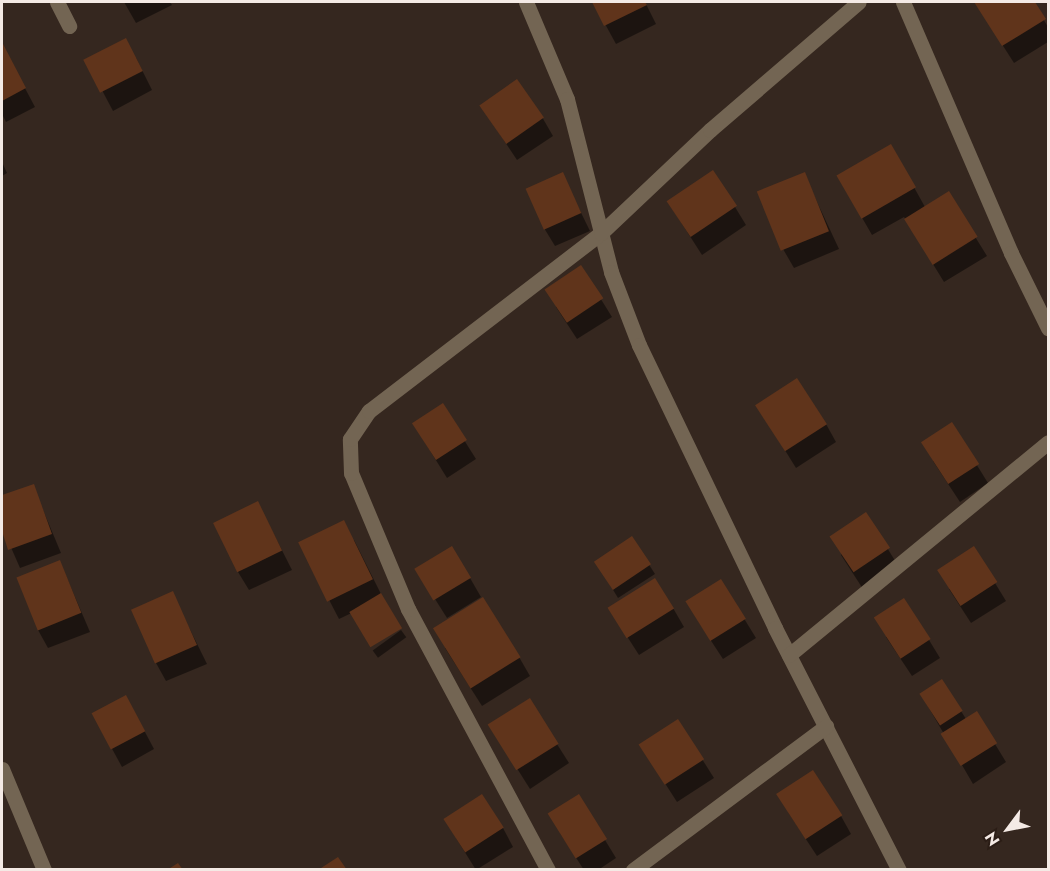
<!DOCTYPE html>
<style>
body{margin:0}
#map{position:relative;width:1050px;height:871px;overflow:hidden;background:#35271f;font-family:Jost,sans-serif}
div>[style]{position:absolute}
[style*='--x']{left:calc(var(--x)*1px);top:calc(var(--y)*1px);width:calc(var(--w)*1px);rotate:calc(var(--a)*1deg)}
.shadow>*{inset:0;background:#0007;transform-origin:0 0}
.building>*{inset:0;background:#60341b;transform-origin:0 0}
.street>*{height:15px;margin:-7.5px;padding:0 7.5px;transform-origin:7.5px;border-radius:7.5px;background:#736553}
span{translate:-50% -50%;white-space:nowrap;text-align:center;line-height:1.15;-webkit-text-stroke:5px #2b1d16;paint-order:stroke}
.frame{position:absolute;inset:0;border:3px solid #f4eae5;pointer-events:none}
.north{position:absolute;left:978px;top:799px;width:60px;height:60px;-webkit-text-stroke:4px #2b1d16;paint-order:stroke;rotate:238deg;font-size:16px;font-weight:700;line-height:24px;text-align:center;color:#f4eae5}
.north::after{content:'';display:block;margin:auto;width:21px;height:27px;background:#f4eae5;clip-path:polygon(50% 0,100% 100%,50% 72%,0 100%)}
</style>
<div id="map">
<div class="shadow">
<div style="clip-path:polygon(124px 2px,170px 2px,172px 5px,136px 23px)"></div>
<div style="clip-path:polygon(593px 2px,645px 2px,656px 24px,616px 44px)"></div>
<div style="clip-path:polygon(975px 2px,1033px 2px,1048px 27px,1048px 42px,1014px 63px)"></div>
<div style="clip-path:polygon(2px 45px,35px 107px,6px 122px,2px 114px)"></div>
<div style="clip-path:polygon(136px 58px,152px 90px,113px 111px,86px 60px)"></div>
<div style="clip-path:polygon(481px 106px,542px 117px,553px 136px,517px 160px)"></div>
<div style="clip-path:polygon(891px 146px,925px 207px,948px 193px,987px 256px,944px 282px,904px 217px,872px 235px,838px 176px)"></div>
<div style="clip-path:polygon(2px 162px,7px 173px,2px 176px)"></div>
<div style="clip-path:polygon(562px 174px,590px 231px,555px 246px,544px 228px)"></div>
<div style="clip-path:polygon(804px 174px,839px 249px,794px 268px,783px 249px)"></div>
<div style="clip-path:polygon(668px 202px,735px 207px,746px 225px,702px 255px)"></div>
<div style="clip-path:polygon(581px 267px,612px 317px,577px 339px,556px 307px)"></div>
<div style="clip-path:polygon(442px 405px,476px 459px,447px 478px,424px 441px)"></div>
<div style="clip-path:polygon(768px 423px,826px 424px,836px 442px,796px 468px)"></div>
<div style="clip-path:polygon(952px 425px,988px 483px,960px 502px,933px 461px)"></div>
<div style="clip-path:polygon(33px 486px,61px 553px,20px 568px,2px 527px,2px 497px)"></div>
<div style="clip-path:polygon(258px 503px,292px 570px,249px 590px,238px 572px)"></div>
<div style="clip-path:polygon(866px 514px,899px 567px,863px 589px,841px 555px)"></div>
<div style="clip-path:polygon(632px 538px,655px 574px,618px 598px,601px 570px)"></div>
<div style="clip-path:polygon(354px 540px,383px 598px,339px 619px,300px 544px)"></div>
<div style="clip-path:polygon(60px 562px,90px 632px,48px 648px,38px 630px)"></div>
<div style="clip-path:polygon(470px 578px,481px 597px,447px 618px,428px 588px)"></div>
<div style="clip-path:polygon(721px 581px,756px 638px,723px 659px,698px 621px)"></div>
<div style="clip-path:polygon(995px 583px,1006px 601px,971px 623px,949px 589px)"></div>
<div style="clip-path:polygon(172px 593px,207px 664px,166px 681px,156px 663px)"></div>
<div style="clip-path:polygon(673px 608px,684px 627px,639px 655px,621px 627px)"></div>
<div style="left:401px;top:630px;width:9px;height:35px;rotate:54deg"></div>
<div style="clip-path:polygon(886px 637px,929px 640px,940px 658px,912px 676px)"></div>
<div style="clip-path:polygon(445px 648px,519px 657px,530px 676px,482px 706px)"></div>
<div style="clip-path:polygon(529px 700px,569px 763px,530px 789px,501px 743px)"></div>
<div style="clip-path:polygon(926px 703px,961px 711px,966px 719px,976px 713px,1006px 762px,973px 784px)"></div>
<div style="clip-path:polygon(93px 714px,136px 715px,154px 749px,122px 767px)"></div>
<div style="clip-path:polygon(678px 721px,714px 778px,677px 802px,652px 763px)"></div>
<div style="clip-path:polygon(788px 812px,841px 816px,851px 834px,817px 856px)"></div>
<div style="clip-path:polygon(503px 828px,513px 847px,476px 870px,456px 838px)"></div>
<div style="clip-path:polygon(560px 833px,605px 840px,616px 858px,598px 870px,584px 870px)"></div>
</div>
<div class="building">
<div style="clip-path:polygon(592px 2px,645px 2px,647px 5px,604px 26px)"></div>
<div style="clip-path:polygon(974px 2px,1035px 2px,1046px 19px,1002px 46px)"></div>
<div style="left:126px;top:38px;width:37px;height:48px;rotate:63deg"></div>
<div style="clip-path:polygon(2px 42px,26px 88px,2px 101px)"></div>
<div style="left:517px;top:79px;width:47px;height:46px;rotate:55deg"></div>
<div style="left:891px;top:144px;width:50px;height:63px;rotate:60deg"></div>
<div style="left:713px;top:170px;width:43px;height:56px;rotate:56deg"></div>
<div style="left:563px;top:172px;width:45px;height:41px;rotate:66deg"></div>
<div style="left:805px;top:172px;width:64px;height:52px;rotate:68deg"></div>
<div style="left:949px;top:191px;width:54px;height:53px;rotate:58deg"></div>
<div style="left:581px;top:265px;width:40px;height:44px;rotate:56deg"></div>
<div style="left:797px;top:378px;width:55px;height:50px;rotate:57deg"></div>
<div style="left:443px;top:403px;width:44px;height:37px;rotate:57deg"></div>
<div style="left:952px;top:422px;width:50px;height:37px;rotate:57deg"></div>
<div style="clip-path:polygon(34px 484px,52px 534px,8px 550px,2px 531px,2px 495px)"></div>
<div style="left:258px;top:501px;width:55px;height:50px;rotate:64deg"></div>
<div style="left:866px;top:512px;width:43px;height:44px;rotate:56deg"></div>
<div style="left:344px;top:520px;width:66px;height:51px;rotate:64deg"></div>
<div style="left:632px;top:536px;width:34px;height:46px;rotate:56deg"></div>
<div style="left:452px;top:546px;width:37px;height:44px;rotate:59deg"></div>
<div style="left:974px;top:546px;width:43px;height:44px;rotate:57deg"></div>
<div style="left:60px;top:560px;width:57px;height:47px;rotate:68deg"></div>
<div style="left:655px;top:578px;width:36px;height:56px;rotate:58deg"></div>
<div style="left:721px;top:579px;width:47px;height:42px;rotate:58deg"></div>
<div style="left:173px;top:591px;width:59px;height:46px;rotate:66deg"></div>
<div style="left:381px;top:593px;width:41px;height:37px;rotate:59deg"></div>
<div style="left:483px;top:597px;width:71px;height:59px;rotate:58deg"></div>
<div style="left:904px;top:598px;width:49px;height:36px;rotate:57deg"></div>
<div style="left:942px;top:679px;width:38px;height:27px;rotate:57deg"></div>
<div style="left:126px;top:695px;width:41px;height:39px;rotate:62deg"></div>
<div style="left:530px;top:698px;width:54px;height:50px;rotate:58deg"></div>
<div style="left:977px;top:711px;width:38px;height:43px;rotate:58deg"></div>
<div style="left:678px;top:719px;width:48px;height:47px;rotate:57deg"></div>
<div style="left:813px;top:770px;width:54px;height:44px;rotate:57deg"></div>
<div style="left:482px;top:794px;width:40px;height:46px;rotate:57deg"></div>
<div style="left:579px;top:794px;width:53px;height:37px;rotate:58deg"></div>
<div style="clip-path:polygon(338px 857px,347px 870px,318px 870px)"></div>
<div style="clip-path:polygon(178px 863px,183px 870px,167px 870px)"></div>
</div>
<div class="street">
<div style="--x:57;--y:2;--w:27;--a:63"></div>
<div style="--x:526;--y:2;--w:105;--a:67.1"></div>
<div style="--x:567;--y:99;--w:179;--a:75.7"></div>
<div style="--x:611;--y:272;--w:78;--a:69"></div>
<div style="--x:639;--y:345;--w:314;--a:64.3"></div>
<div style="--x:775;--y:628;--w:272;--a:62.9"></div>
<div style="--x:903;--y:2;--w:273;--a:66.7"></div>
<div style="--x:1011;--y:253;--w:84;--a:63.7"></div>
<div style="--x:789;--y:655;--w:335;--a:-39.4"></div>
<div style="--x:2;--y:769;--w:109;--a:67.4"></div>
<div style="--x:548;--y:870;--w:296;--a:-118.2"></div>
<div style="--x:408;--y:609;--w:147;--a:-112.7"></div>
<div style="--x:351;--y:473;--w:34;--a:-92"></div>
<div style="--x:350;--y:439;--w:34;--a:-56"></div>
<div style="--x:369;--y:411;--w:292;--a:-37.5"></div>
<div style="--x:601;--y:233;--w:150;--a:-43.4"></div>
<div style="--x:710;--y:130;--w:196;--a:-40.7"></div>
<div style="--x:633;--y:870;--w:241;--a:-36.7"></div>
</div>
<div class="frame"></div>
<div class="north">N</div>
</div>
